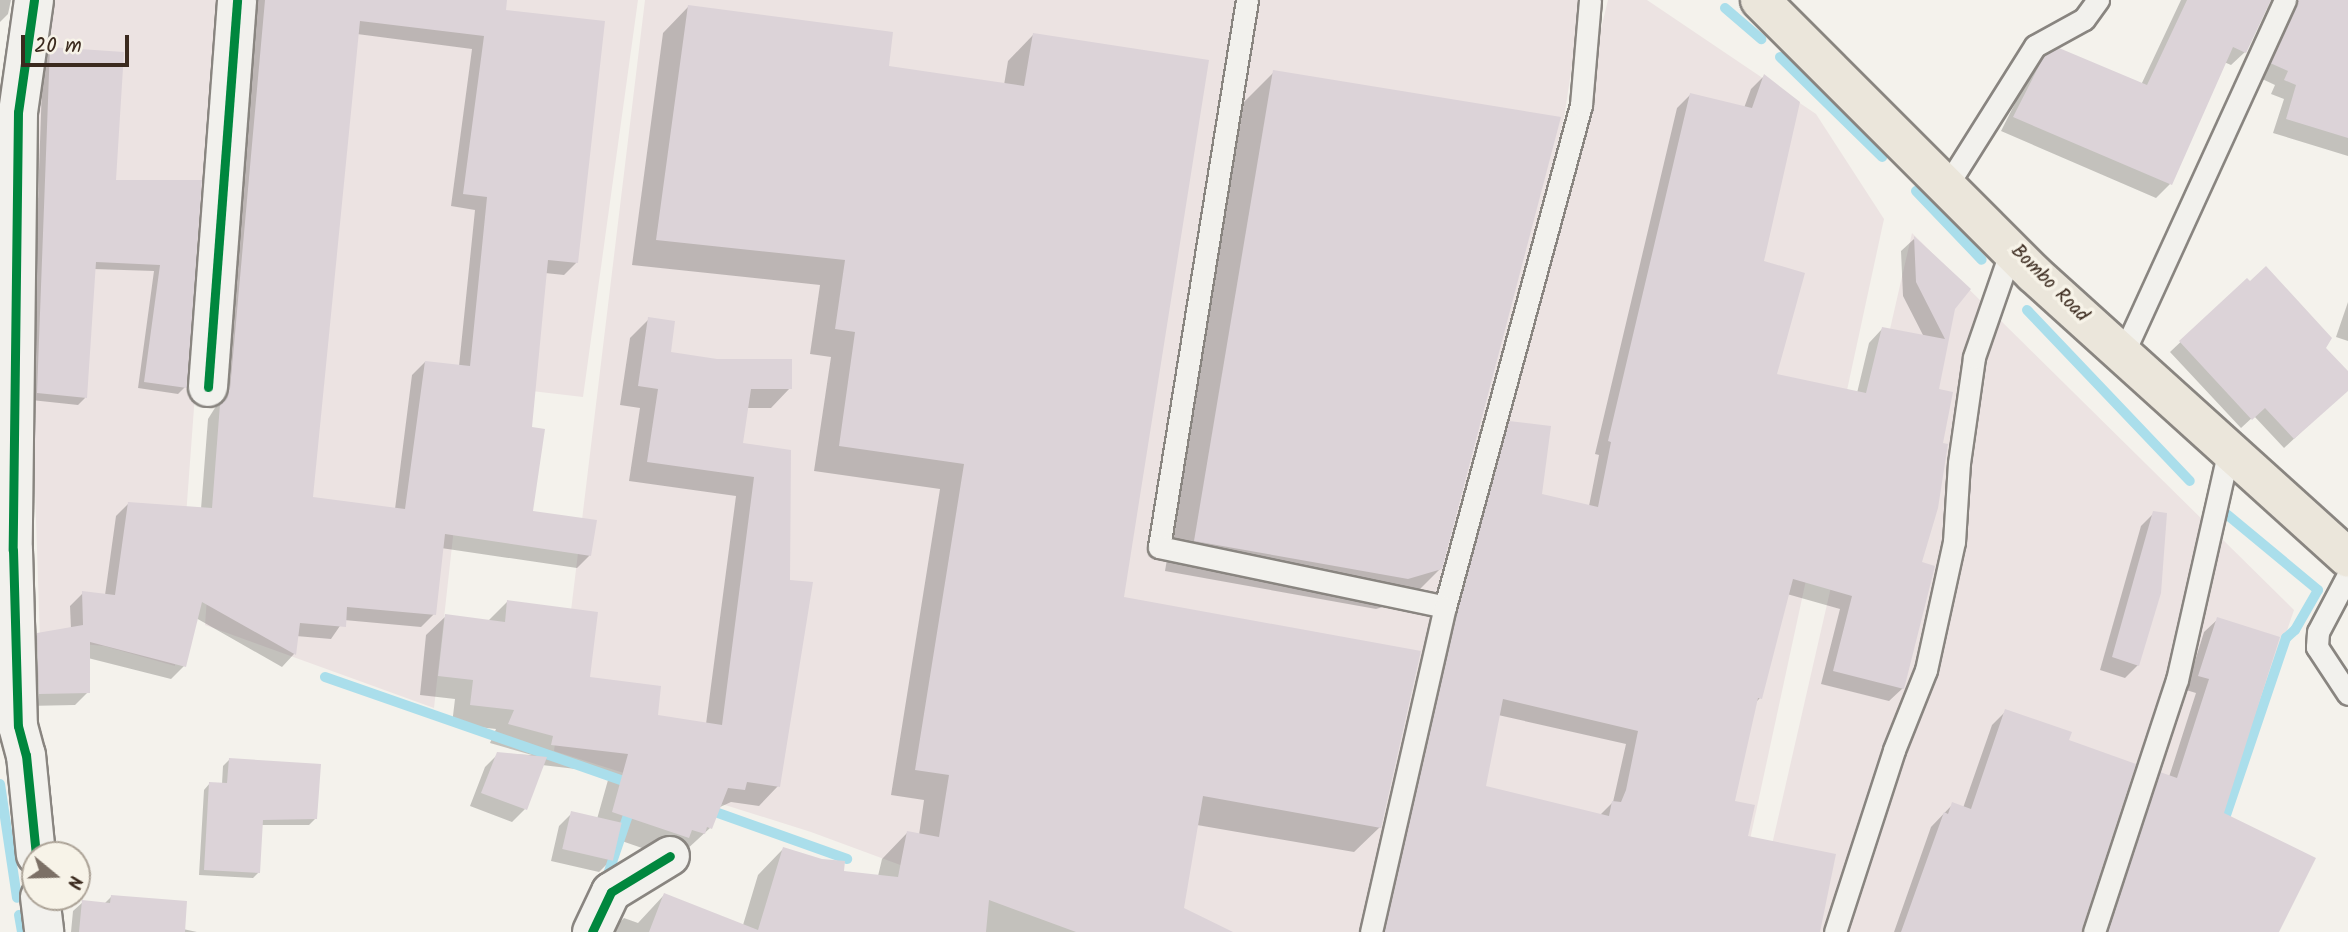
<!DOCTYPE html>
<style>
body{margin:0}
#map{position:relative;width:2348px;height:932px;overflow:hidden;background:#f4f2ec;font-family:Kalam,sans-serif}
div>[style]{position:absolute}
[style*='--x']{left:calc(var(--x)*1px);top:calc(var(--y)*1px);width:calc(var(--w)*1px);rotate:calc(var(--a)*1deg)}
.built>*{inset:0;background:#ece3e2}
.shadow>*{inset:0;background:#0003}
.stream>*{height:10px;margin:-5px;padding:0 5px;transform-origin:5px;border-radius:5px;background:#aadeeb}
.building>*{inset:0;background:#dcd3d8;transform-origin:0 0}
.roads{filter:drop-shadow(2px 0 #898580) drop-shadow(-2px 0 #898580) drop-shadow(0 2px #898580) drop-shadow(0 -2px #898580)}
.service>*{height:21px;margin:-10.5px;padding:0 10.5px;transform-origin:10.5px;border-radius:10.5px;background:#f2f1ed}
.minor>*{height:38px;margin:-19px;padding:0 19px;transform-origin:19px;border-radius:19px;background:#f2f1ed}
.primary>*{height:38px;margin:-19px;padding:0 19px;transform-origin:19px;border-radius:19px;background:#ebe6db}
.cycleway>*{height:9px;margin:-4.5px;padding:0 4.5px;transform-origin:4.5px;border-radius:4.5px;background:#00873e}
span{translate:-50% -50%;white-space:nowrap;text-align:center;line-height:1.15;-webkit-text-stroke:7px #f7f3e8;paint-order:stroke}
.street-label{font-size:19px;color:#3b2a1e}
.north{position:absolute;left:21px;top:841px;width:70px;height:70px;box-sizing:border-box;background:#f7f3e8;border:2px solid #aca397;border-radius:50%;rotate:109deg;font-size:19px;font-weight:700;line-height:28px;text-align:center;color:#3b2a1e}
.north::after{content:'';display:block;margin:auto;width:24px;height:32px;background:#7c7066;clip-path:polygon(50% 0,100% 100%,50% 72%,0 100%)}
.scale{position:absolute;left:21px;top:35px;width:108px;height:32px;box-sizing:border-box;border:4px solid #3b2a1e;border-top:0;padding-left:9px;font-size:21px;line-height:24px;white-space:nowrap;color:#3b2a1e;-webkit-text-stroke:5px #f7f3e8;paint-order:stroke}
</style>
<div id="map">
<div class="built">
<div style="clip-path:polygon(49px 0,224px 0,175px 666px,104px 646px,40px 640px,27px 246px)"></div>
<div style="clip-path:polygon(250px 0,638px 0,583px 397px,470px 384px,434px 708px,205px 625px)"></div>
<div style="clip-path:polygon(645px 0,1582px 0,1564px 118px,1361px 932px,1082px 932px,811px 832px,554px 751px)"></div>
<div style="clip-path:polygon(1608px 0,1647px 0,1816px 114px,1884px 219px,1730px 932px,1382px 932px)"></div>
<div style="clip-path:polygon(1912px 233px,2294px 610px,2184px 932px,1752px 932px)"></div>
</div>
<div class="shadow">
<div style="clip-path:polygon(0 0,11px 0,8px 14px,0 22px)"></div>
<div style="clip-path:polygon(evenodd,254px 0,506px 0,504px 11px,577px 262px,564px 275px,545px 273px,530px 429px,531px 513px,590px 555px,577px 568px,441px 548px,434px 614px,421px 627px,344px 620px,331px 639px,296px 636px,294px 654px,282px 667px,196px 618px,184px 666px,171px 679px,88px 658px,88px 692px,75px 705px,27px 706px,25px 647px,38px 634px,71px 629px,70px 606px,83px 593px,105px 595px,116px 516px,129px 503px,201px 509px,208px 419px,218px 403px,254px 0,357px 34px,472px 49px,451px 206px,475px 210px,459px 366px,425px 362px,412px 375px,395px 509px,312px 498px,357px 34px)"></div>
<div style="clip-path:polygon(2181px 0,2348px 0,2348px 156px,2273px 133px,2284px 99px,2271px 94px,2275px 85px,2258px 77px,2277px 2px,2269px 0,2245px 52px,2231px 65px,2224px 62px,2170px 184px,2156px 198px,2001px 131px,2031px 72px,2045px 57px,2141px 85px)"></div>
<div style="clip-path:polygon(688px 7px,887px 67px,1004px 85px,1008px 61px,1033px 35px,1122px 599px,1380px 827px,1354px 852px,1197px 825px,1182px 909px,1185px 932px,610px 932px,624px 918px,638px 923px,664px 895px,743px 925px,758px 875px,783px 849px,843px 872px,878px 876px,882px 859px,907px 833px,919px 835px,924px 800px,891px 795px,940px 489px,814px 471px,831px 357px,810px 354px,820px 285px,632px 265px,663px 33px)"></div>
<div style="clip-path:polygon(50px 49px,114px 181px,200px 182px,185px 387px,178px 394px,138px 388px,154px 271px,93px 269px,85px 398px,78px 405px,31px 400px,43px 56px)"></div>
<div style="clip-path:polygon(1274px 72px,1440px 569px,1410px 599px,1376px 609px,1165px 571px,1244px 102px)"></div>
<div style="clip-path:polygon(evenodd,1764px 76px,1761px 262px,1775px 375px,1857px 393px,1869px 343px,1882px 329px,1924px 337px,1903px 296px,1901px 251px,1914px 239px,1969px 289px,1953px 308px,1937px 391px,1903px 688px,1889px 701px,1821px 684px,1840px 609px,1787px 594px,1760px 698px,1754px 704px,1733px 802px,1746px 837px,1818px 932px,1375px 932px,1496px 436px,1510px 422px,1540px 495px,1589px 506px,1599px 455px,1595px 454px,1677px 108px,1691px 94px,1744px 108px,1751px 89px,1764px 76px,1498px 715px,1626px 744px,1613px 802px,1599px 816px,1484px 787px,1498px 715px)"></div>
<div style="clip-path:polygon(2246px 280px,2348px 375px,2348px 388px,2284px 448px,2254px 416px,2241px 428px,2170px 352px)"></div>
<div style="clip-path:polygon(2348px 302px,2348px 341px,2336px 337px)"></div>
<div style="clip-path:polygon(649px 319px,669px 354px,790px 388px,771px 408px,747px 408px,741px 445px,789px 451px,778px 786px,759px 806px,731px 802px,718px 808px,710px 828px,684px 852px,668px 857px,616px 839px,612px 859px,599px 872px,551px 861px,559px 826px,572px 813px,597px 819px,610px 773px,542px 765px,525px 809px,512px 822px,470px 806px,485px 767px,498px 754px,532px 755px,490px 743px,496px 729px,452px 724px,455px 699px,420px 695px,426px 635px,446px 616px,488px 621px,508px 601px,588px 679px,656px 717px,706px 724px,736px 496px,629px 481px,640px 408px,620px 405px,630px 338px)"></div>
<div style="clip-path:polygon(2154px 513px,2138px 665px,2125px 678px,2100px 670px,2141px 526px)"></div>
<div style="clip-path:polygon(2218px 619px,2222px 814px,2278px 932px,2099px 932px,2147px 788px,2161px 774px,2169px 777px,2196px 693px,2186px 690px,2204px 632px)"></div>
<div style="clip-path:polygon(2006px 711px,2066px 742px,2081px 932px,1894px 932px,1931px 827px,1953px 804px,1963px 808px,1992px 725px)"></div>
<div style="clip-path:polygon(229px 760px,315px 819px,309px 825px,261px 825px,259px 872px,253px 878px,199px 875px,204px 790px,210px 783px,222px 784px,223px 766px)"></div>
<div style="clip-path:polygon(112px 896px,183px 929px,197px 932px,71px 932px,73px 911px,83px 902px,104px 904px)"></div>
</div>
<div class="stream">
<div style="--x:1725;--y:8;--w:48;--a:40.7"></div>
<div style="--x:1780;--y:57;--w:143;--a:44.4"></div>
<div style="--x:1916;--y:191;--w:95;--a:46.3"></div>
<div style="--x:2027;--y:310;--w:236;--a:46.4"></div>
<div style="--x:325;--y:677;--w:326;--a:19.2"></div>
<div style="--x:0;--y:784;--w:115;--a:81.5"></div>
<div style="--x:704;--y:808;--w:152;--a:19.6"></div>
<div style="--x:2222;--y:827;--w:200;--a:-71.3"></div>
<div style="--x:2286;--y:638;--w:12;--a:-42"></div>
<div style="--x:2295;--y:630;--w:46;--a:-60.1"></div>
<div style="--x:2318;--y:590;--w:124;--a:-140.3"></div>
<div style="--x:605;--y:883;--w:81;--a:-71.3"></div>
<div style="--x:19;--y:915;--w:17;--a:80"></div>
</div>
<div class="building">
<div style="clip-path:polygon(evenodd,265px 0,507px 0,506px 10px,605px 21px,578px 263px,548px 260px,532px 427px,545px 429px,533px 511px,597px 520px,591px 556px,445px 534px,436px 615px,347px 607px,346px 627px,300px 623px,296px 655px,202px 602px,186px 667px,90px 642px,90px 693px,39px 694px,37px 633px,83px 625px,82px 591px,115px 595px,128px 502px,212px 508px,220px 404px,230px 389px,265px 0,360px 21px,484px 36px,463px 194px,487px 197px,470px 366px,425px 361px,405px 509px,313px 497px,360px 21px)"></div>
<div style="clip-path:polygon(2187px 0,2271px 0,2246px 53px,2233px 47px,2172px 185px,2013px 117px,2044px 56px,2059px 48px,2147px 85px)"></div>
<div style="clip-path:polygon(2298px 0,2348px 0,2348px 138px,2286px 119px,2296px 85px,2284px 80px,2288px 71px,2270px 63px)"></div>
<div style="clip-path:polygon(688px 5px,893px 32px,889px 66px,1024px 86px,1033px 33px,1209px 60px,1124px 597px,1421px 651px,1381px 828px,1203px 796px,1184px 908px,1233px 932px,1076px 932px,989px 900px,986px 932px,649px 932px,664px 893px,758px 930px,783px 847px,822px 859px,845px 861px,844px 871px,898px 877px,907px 831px,939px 837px,949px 775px,915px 770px,964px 464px,839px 446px,855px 332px,835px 329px,845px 260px,656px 240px)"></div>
<div style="clip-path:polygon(50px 47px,124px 52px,116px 180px,202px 180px,187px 388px,144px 382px,160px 265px,96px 262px,87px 398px,37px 393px)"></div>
<div style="clip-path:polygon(1273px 70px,1561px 117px,1442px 569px,1408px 579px,1194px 541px)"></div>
<div style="clip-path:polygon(evenodd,1764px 74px,1800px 102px,1764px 261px,1805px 273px,1777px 374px,1866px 393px,1882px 327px,1945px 339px,1916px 282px,1914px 236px,1971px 289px,1955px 309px,1939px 389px,1953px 392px,1943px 443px,1948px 444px,1938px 508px,1922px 562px,1935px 566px,1904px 689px,1833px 671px,1852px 596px,1793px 579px,1762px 699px,1758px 698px,1735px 801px,1755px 805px,1748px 836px,1836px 854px,1820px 932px,1384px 932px,1458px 610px,1509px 421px,1551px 426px,1542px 494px,1598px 507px,1611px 442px,1608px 441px,1690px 93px,1752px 108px,1764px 74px,1503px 699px,1638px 731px,1626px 790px,1621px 802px,1612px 801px,1609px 816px,1486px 786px,1503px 699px)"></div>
<div style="clip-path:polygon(2266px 266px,2332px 338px,2326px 348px,2348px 371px,2348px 391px,2294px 439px,2265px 408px,2252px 420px,2179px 341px,2247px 278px,2250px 281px)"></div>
<div style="clip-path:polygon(648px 317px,675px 321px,671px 352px,717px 359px,792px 359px,792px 389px,751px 389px,743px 443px,791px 450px,790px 580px,813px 582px,780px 787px,747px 782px,745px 790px,728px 788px,712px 829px,707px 827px,705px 834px,692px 830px,689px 838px,612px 812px,628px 754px,551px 745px,553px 736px,508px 724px,514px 710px,470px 705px,473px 680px,438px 676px,445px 614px,505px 622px,507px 600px,598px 612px,590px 677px,661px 686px,658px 715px,722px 725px,754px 477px,647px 462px,658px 389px,638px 386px)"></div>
<div style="clip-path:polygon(2153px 511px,2167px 513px,2161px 593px,2139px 666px,2112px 657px)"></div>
<div style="clip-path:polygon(2217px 617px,2280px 637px,2224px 813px,2316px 858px,2279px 932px,2108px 932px,2160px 772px,2177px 778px,2209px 679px,2198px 676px)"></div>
<div style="clip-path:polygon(2005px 709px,2072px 732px,2069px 740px,2136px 764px,2081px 932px,1901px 932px,1944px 812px,1948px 814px,1952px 802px,1971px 809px)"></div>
<div style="clip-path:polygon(497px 752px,547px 757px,527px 810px,481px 793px)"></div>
<div style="clip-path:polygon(229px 758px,321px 764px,317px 819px,263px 820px,260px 873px,204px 870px,209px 782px,227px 783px)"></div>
<div style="left:571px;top:811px;width:52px;height:39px;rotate:13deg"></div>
<div style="clip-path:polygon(111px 895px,187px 901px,185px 932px,79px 932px,82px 900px,110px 903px)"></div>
</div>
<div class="roads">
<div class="service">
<div style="--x:1247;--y:0;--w:554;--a:99.14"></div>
<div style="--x:1159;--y:547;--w:292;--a:11.8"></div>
<div style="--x:1445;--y:607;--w:520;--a:-74.84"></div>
<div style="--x:1581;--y:105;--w:105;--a:-85.1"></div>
<div style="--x:1948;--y:184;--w:163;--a:-57.8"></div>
<div style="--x:2035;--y:46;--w:56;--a:-28.9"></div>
<div style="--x:2084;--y:19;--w:24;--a:-54"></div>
<div style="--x:2122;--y:356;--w:392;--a:-65.4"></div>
<div style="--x:2348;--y:575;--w:64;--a:117.8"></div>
<div style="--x:2318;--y:632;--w:15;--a:94"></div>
<div style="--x:2317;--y:647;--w:56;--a:56.6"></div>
<div style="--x:1371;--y:932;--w:333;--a:-77.2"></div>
<div style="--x:1835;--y:932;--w:191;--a:-72"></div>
<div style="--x:1894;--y:750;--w:86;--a:-68.2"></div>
<div style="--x:1926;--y:670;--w:131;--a:-77.7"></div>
<div style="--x:1954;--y:542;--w:79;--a:-86.4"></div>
<div style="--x:1959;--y:463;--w:107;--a:-81.9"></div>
<div style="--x:1974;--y:357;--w:116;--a:-70.9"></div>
<div style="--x:2094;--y:932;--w:265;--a:-71.8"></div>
<div style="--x:2177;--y:680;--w:233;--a:-77.3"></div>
</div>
<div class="minor">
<div style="--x:34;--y:0;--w:113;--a:98.1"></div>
<div style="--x:18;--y:112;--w:438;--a:90.7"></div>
<div style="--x:13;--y:550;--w:176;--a:88.4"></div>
<div style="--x:18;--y:726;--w:30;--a:75"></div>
<div style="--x:26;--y:755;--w:100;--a:84.3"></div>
<div style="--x:208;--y:387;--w:388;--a:-85.7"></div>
<div style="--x:40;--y:897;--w:35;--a:83"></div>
<div style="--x:592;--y:932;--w:44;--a:-64.6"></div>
<div style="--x:611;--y:892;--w:69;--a:-31.4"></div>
</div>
<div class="primary">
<div style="--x:1760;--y:0;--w:387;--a:45"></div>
<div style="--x:2034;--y:274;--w:423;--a:42.1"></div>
</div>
</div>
<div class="cycleway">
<div style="--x:34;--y:0;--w:113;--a:98.1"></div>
<div style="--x:18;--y:112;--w:438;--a:90.7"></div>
<div style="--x:13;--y:550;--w:176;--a:88.4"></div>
<div style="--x:18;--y:726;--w:30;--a:75"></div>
<div style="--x:26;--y:755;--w:100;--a:84.3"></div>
<div style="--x:208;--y:387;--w:388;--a:-85.7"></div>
<div style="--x:592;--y:932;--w:44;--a:-64.6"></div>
<div style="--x:611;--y:892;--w:69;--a:-31.4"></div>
</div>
<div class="street-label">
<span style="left:2049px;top:284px;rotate:45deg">Bombo Road</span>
</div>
<div class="north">N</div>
<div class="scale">20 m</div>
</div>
